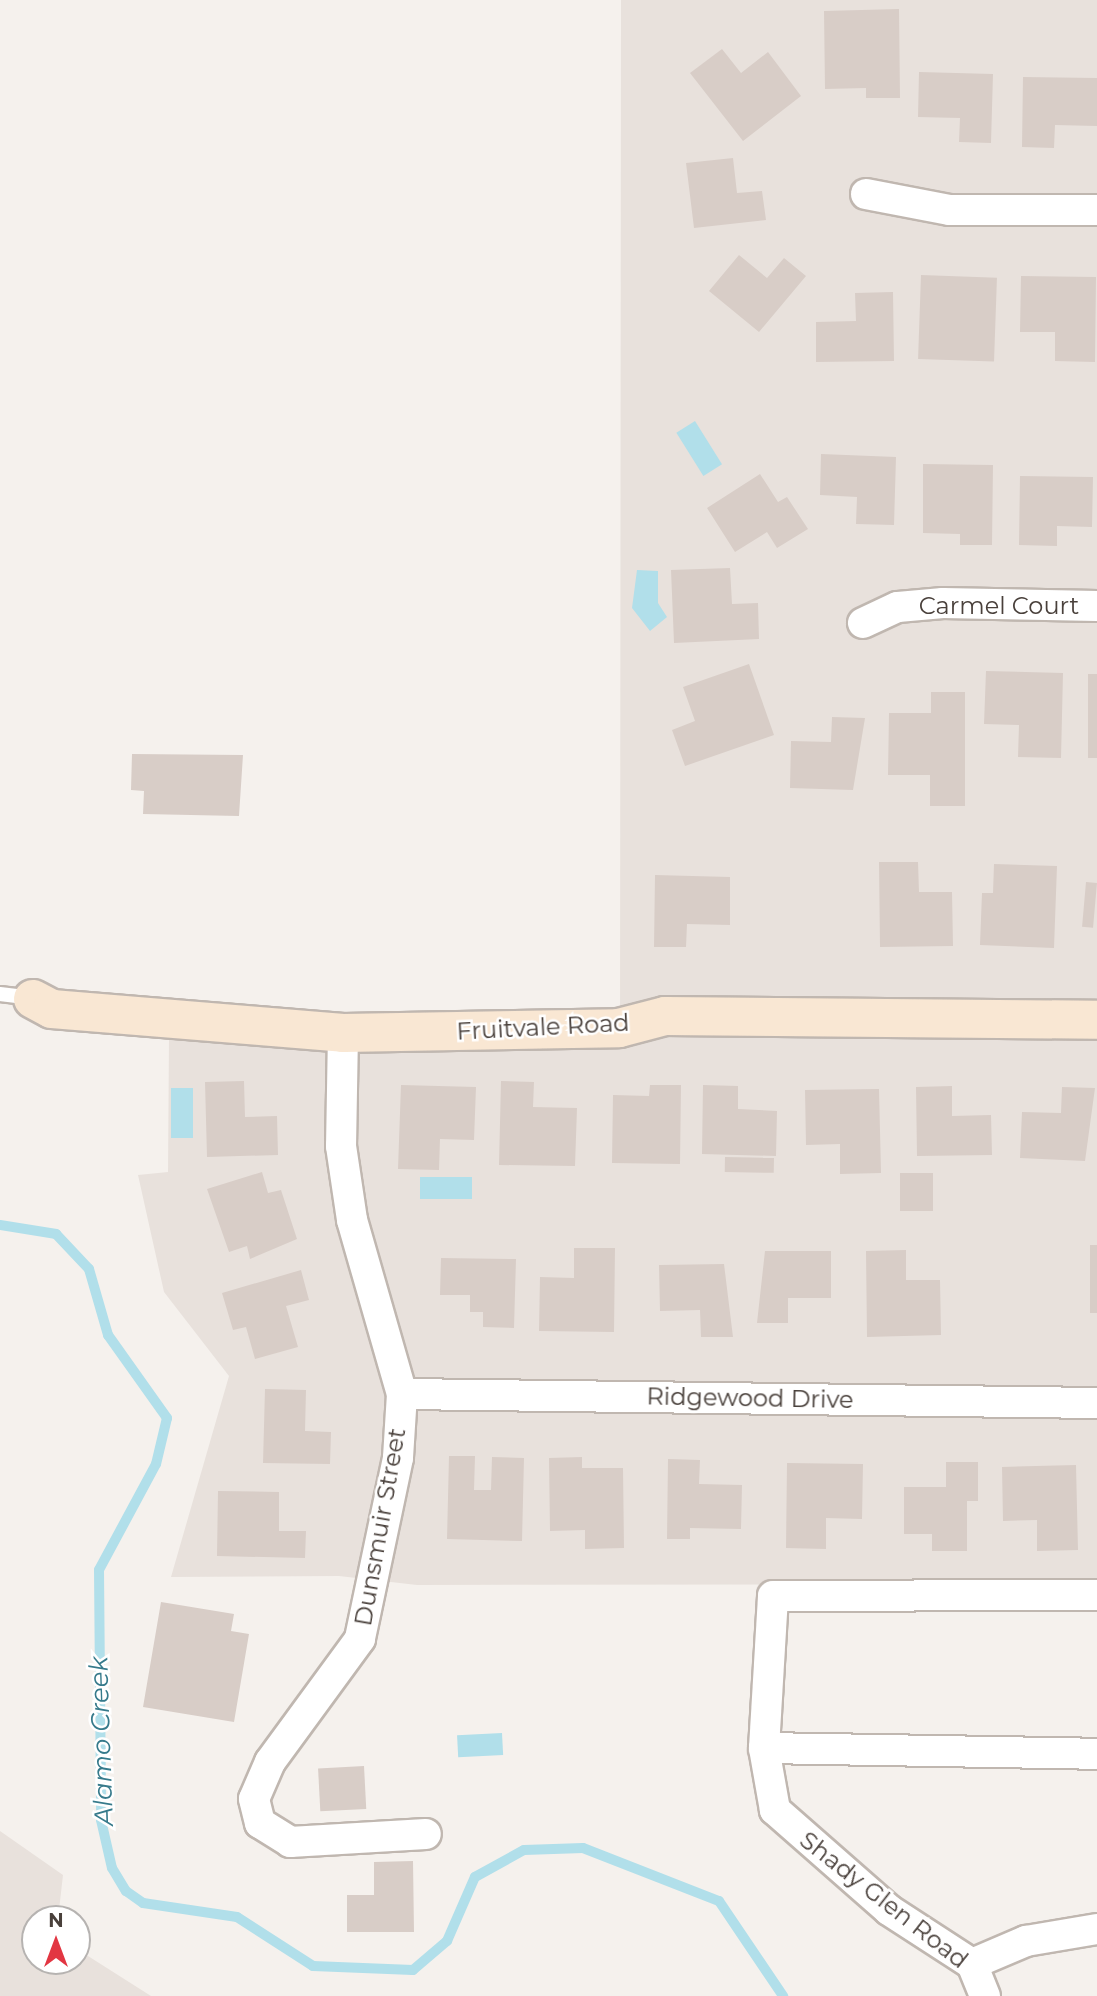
<!DOCTYPE html>
<style>
body{margin:0}
#map{position:relative;width:1097px;height:1996px;overflow:hidden;background:#f5f1ed;font-family:Montserrat,sans-serif}
div>[style]{position:absolute}
[style*='--x']{left:calc(var(--x)*1px);top:calc(var(--y)*1px);width:calc(var(--w)*1px);rotate:calc(var(--a)*1deg)}
.residential>*{inset:0;background:#e8e1dc}
.water>*{inset:0;background:#b1dfea;transform-origin:0 0}
.stream>*{height:10px;margin:-5px;padding:0 5px;transform-origin:5px;border-radius:5px;background:#b1dfea}
.building>*{inset:0;background:#d8cdc7;transform-origin:0 0}
.roads{filter:drop-shadow(2px 0 #c0b7b0) drop-shadow(-2px 0 #c0b7b0) drop-shadow(0 2px #c0b7b0) drop-shadow(0 -2px #c0b7b0)}
.lane>*{height:14px;margin:-7px;padding:0 7px;transform-origin:7px;border-radius:7px;background:#fff}
.street>*{height:30px;margin:-15px;padding:0 15px;transform-origin:15px;border-radius:15px;background:#fff}
.secondary>*{height:38px;margin:-19px;padding:0 19px;transform-origin:19px;border-radius:19px;background:#f9e7d3}
span{translate:-50% -50%;white-space:nowrap;text-align:center;line-height:1.15;-webkit-text-stroke:5px #fff;paint-order:stroke}
.street-label{font-size:24px;color:#49403b}
.water-label{font-size:26px;color:#367a8b;font-style:italic}
.north{position:absolute;left:21px;top:1905px;width:70px;height:70px;box-sizing:border-box;background:#fff;border:2px solid #b6b3b1;border-radius:50%;rotate:0deg;font-size:19px;font-weight:700;line-height:28px;text-align:center;color:#49403b}
.north::after{content:'';display:block;margin:auto;width:24px;height:32px;background:#e23642;clip-path:polygon(50% 0,100% 100%,50% 72%,0 100%)}
</style>
<div id="map">
<div class="residential">
<div style="clip-path:polygon(621px 0,1097px 0,1097px 1584px,417px 1585px,339px 1576px,171px 1577px,229px 1376px,164px 1292px,138px 1175px,168px 1172px,169px 1038px,620px 1038px)"></div>
<div style="clip-path:polygon(0 1831px,63px 1875px,58px 1919px,35px 1919px,35px 1961px,77px 1961px,77px 1949px,151px 1996px,0 1996px)"></div>
</div>
<div class="water">
<div style="left:695px;top:421px;width:51px;height:22px;rotate:58deg"></div>
<div style="clip-path:polygon(637px 570px,658px 571px,658px 603px,667px 617px,650px 631px,632px 608px)"></div>
<div style="left:171px;top:1088px;width:22px;height:50px"></div>
<div style="left:420px;top:1177px;width:52px;height:22px"></div>
<div style="left:502px;top:1733px;width:22px;height:45px;rotate:87deg"></div>
</div>
<div class="stream">
<div style="--x:0;--y:1225;--w:57;--a:9.1"></div>
<div style="--x:56;--y:1234;--w:48;--a:46.7"></div>
<div style="--x:89;--y:1269;--w:69;--a:73.9"></div>
<div style="--x:108;--y:1335;--w:102;--a:54.6"></div>
<div style="--x:167;--y:1418;--w:47;--a:103.4"></div>
<div style="--x:156;--y:1464;--w:120;--a:118.3"></div>
<div style="--x:99;--y:1570;--w:250;--a:89.5"></div>
<div style="--x:101;--y:1820;--w:49;--a:77.1"></div>
<div style="--x:112;--y:1868;--w:27;--a:59"></div>
<div style="--x:126;--y:1891;--w:21;--a:35"></div>
<div style="--x:143;--y:1903;--w:95;--a:8.5"></div>
<div style="--x:237;--y:1917;--w:90;--a:32.8"></div>
<div style="--x:313;--y:1966;--w:100;--a:2.3"></div>
<div style="--x:413;--y:1970;--w:45;--a:-40.5"></div>
<div style="--x:447;--y:1941;--w:70;--a:-66.4"></div>
<div style="--x:475;--y:1877;--w:56;--a:-28.9"></div>
<div style="--x:524;--y:1850;--w:59;--a:-1.9"></div>
<div style="--x:583;--y:1848;--w:146;--a:21.3"></div>
<div style="--x:719;--y:1901;--w:115;--a:56"></div>
</div>
<div class="building">
<div style="clip-path:polygon(899px 9px,900px 98px,866px 98px,866px 88px,825px 89px,824px 11px)"></div>
<div style="clip-path:polygon(722px 49px,741px 73px,768px 52px,801px 96px,743px 141px,690px 73px)"></div>
<div style="clip-path:polygon(919px 72px,993px 74px,991px 143px,959px 142px,960px 118px,918px 117px)"></div>
<div style="clip-path:polygon(1023px 77px,1097px 78px,1097px 126px,1055px 125px,1054px 148px,1022px 147px)"></div>
<div style="clip-path:polygon(733px 158px,737px 193px,762px 191px,766px 220px,694px 228px,686px 163px)"></div>
<div style="clip-path:polygon(739px 255px,767px 278px,784px 258px,806px 276px,759px 332px,709px 291px)"></div>
<div style="left:921px;top:275px;width:76px;height:84px;rotate:2deg"></div>
<div style="clip-path:polygon(1021px 276px,1096px 277px,1095px 362px,1055px 361px,1055px 332px,1020px 332px)"></div>
<div style="clip-path:polygon(893px 292px,894px 361px,816px 362px,816px 322px,856px 321px,855px 293px)"></div>
<div style="clip-path:polygon(821px 454px,896px 457px,894px 525px,856px 524px,857px 497px,820px 495px)"></div>
<div style="clip-path:polygon(923px 464px,993px 465px,992px 545px,960px 545px,960px 534px,923px 533px)"></div>
<div style="clip-path:polygon(760px 474px,778px 502px,787px 497px,808px 529px,777px 548px,767px 532px,735px 552px,707px 508px)"></div>
<div style="clip-path:polygon(1020px 476px,1093px 477px,1092px 527px,1057px 526px,1057px 546px,1019px 545px)"></div>
<div style="clip-path:polygon(730px 568px,732px 604px,758px 603px,759px 639px,674px 643px,671px 570px)"></div>
<div style="clip-path:polygon(749px 664px,774px 735px,685px 766px,672px 730px,695px 721px,683px 687px)"></div>
<div style="clip-path:polygon(986px 671px,1063px 673px,1061px 758px,1018px 757px,1019px 725px,984px 724px)"></div>
<div style="left:1088px;top:674px;width:9px;height:84px"></div>
<div style="clip-path:polygon(931px 692px,965px 692px,965px 806px,930px 806px,930px 775px,888px 775px,889px 713px,931px 713px)"></div>
<div style="clip-path:polygon(832px 717px,865px 718px,853px 790px,790px 788px,791px 741px,831px 742px)"></div>
<div style="clip-path:polygon(132px 754px,243px 755px,239px 816px,143px 814px,144px 791px,131px 790px)"></div>
<div style="clip-path:polygon(879px 862px,918px 862px,919px 892px,952px 892px,953px 946px,880px 947px)"></div>
<div style="clip-path:polygon(994px 864px,1057px 866px,1054px 948px,980px 945px,982px 893px,993px 893px)"></div>
<div style="clip-path:polygon(655px 875px,730px 877px,730px 925px,687px 924px,686px 947px,654px 947px)"></div>
<div style="left:1086px;top:882px;width:11px;height:45px;rotate:5deg"></div>
<div style="clip-path:polygon(244px 1081px,245px 1117px,277px 1116px,278px 1155px,207px 1157px,205px 1082px)"></div>
<div style="clip-path:polygon(501px 1081px,534px 1082px,533px 1107px,577px 1108px,575px 1166px,499px 1165px)"></div>
<div style="clip-path:polygon(401px 1085px,476px 1087px,474px 1140px,440px 1139px,439px 1170px,398px 1169px)"></div>
<div style="clip-path:polygon(650px 1085px,681px 1085px,680px 1164px,612px 1163px,613px 1095px,649px 1096px)"></div>
<div style="clip-path:polygon(703px 1085px,738px 1086px,738px 1109px,777px 1111px,776px 1156px,702px 1154px)"></div>
<div style="clip-path:polygon(952px 1086px,952px 1116px,991px 1115px,992px 1155px,917px 1156px,916px 1087px)"></div>
<div style="clip-path:polygon(1062px 1087px,1095px 1088px,1085px 1161px,1020px 1158px,1022px 1112px,1061px 1113px)"></div>
<div style="clip-path:polygon(879px 1089px,881px 1173px,840px 1174px,840px 1144px,806px 1145px,805px 1090px)"></div>
<div style="left:725px;top:1157px;width:49px;height:15px;rotate:1deg"></div>
<div style="clip-path:polygon(262px 1172px,268px 1193px,281px 1190px,297px 1239px,250px 1259px,247px 1246px,229px 1252px,207px 1189px)"></div>
<div style="left:900px;top:1173px;width:33px;height:38px"></div>
<div style="left:1090px;top:1245px;width:7px;height:68px"></div>
<div style="clip-path:polygon(574px 1248px,615px 1248px,614px 1332px,539px 1331px,540px 1277px,574px 1278px)"></div>
<div style="clip-path:polygon(906px 1250px,906px 1280px,940px 1280px,941px 1335px,867px 1337px,866px 1251px)"></div>
<div style="clip-path:polygon(765px 1251px,831px 1251px,831px 1298px,788px 1298px,788px 1323px,757px 1323px)"></div>
<div style="clip-path:polygon(441px 1258px,516px 1259px,514px 1328px,483px 1327px,483px 1312px,470px 1312px,470px 1295px,440px 1295px)"></div>
<div style="clip-path:polygon(724px 1264px,733px 1337px,701px 1337px,700px 1310px,660px 1311px,659px 1265px)"></div>
<div style="clip-path:polygon(301px 1270px,309px 1300px,286px 1306px,298px 1347px,255px 1359px,246px 1327px,233px 1330px,222px 1293px)"></div>
<div style="clip-path:polygon(265px 1389px,306px 1390px,305px 1431px,331px 1432px,330px 1464px,263px 1463px)"></div>
<div style="clip-path:polygon(449px 1456px,475px 1456px,474px 1490px,491px 1490px,492px 1457px,524px 1458px,522px 1541px,447px 1539px)"></div>
<div style="clip-path:polygon(582px 1457px,582px 1468px,623px 1468px,624px 1548px,585px 1549px,585px 1530px,550px 1531px,549px 1458px)"></div>
<div style="clip-path:polygon(668px 1459px,700px 1460px,699px 1484px,742px 1485px,741px 1529px,690px 1528px,690px 1539px,667px 1539px)"></div>
<div style="clip-path:polygon(946px 1462px,978px 1462px,978px 1501px,967px 1501px,967px 1551px,932px 1551px,932px 1534px,904px 1534px,904px 1487px,946px 1487px)"></div>
<div style="clip-path:polygon(787px 1463px,863px 1464px,862px 1519px,826px 1518px,826px 1549px,786px 1548px)"></div>
<div style="clip-path:polygon(1076px 1465px,1078px 1550px,1037px 1551px,1037px 1520px,1003px 1521px,1002px 1467px)"></div>
<div style="clip-path:polygon(218px 1491px,279px 1492px,279px 1531px,306px 1531px,305px 1558px,217px 1556px)"></div>
<div style="clip-path:polygon(161px 1602px,234px 1614px,231px 1631px,249px 1634px,234px 1722px,143px 1707px)"></div>
<div style="left:364px;top:1766px;width:43px;height:46px;rotate:87deg"></div>
<div style="clip-path:polygon(413px 1861px,414px 1932px,347px 1932px,347px 1895px,374px 1895px,374px 1862px)"></div>
</div>
<div class="roads">
<div class="lane">
<div style="--x:0;--y:994;--w:31;--a:7"></div>
</div>
<div class="street">
<div style="--x:866;--y:194;--w:85;--a:10.9"></div>
<div style="--x:949;--y:210;--w:148;--a:0"></div>
<div style="--x:863;--y:623;--w:38;--a:-25"></div>
<div style="--x:898;--y:607;--w:45;--a:-5.1"></div>
<div style="--x:943;--y:603;--w:154;--a:1.1"></div>
<div style="--x:343;--y:1033;--w:113;--a:91"></div>
<div style="--x:341;--y:1146;--w:75;--a:81.5"></div>
<div style="--x:352;--y:1220;--w:181;--a:74"></div>
<div style="--x:402;--y:1394;--w:64;--a:93.6"></div>
<div style="--x:398;--y:1458;--w:185;--a:101.9"></div>
<div style="--x:360;--y:1639;--w:152;--a:126.2"></div>
<div style="--x:270;--y:1762;--w:40;--a:113.4"></div>
<div style="--x:254;--y:1799;--w:25;--a:76"></div>
<div style="--x:260;--y:1823;--w:36;--a:32"></div>
<div style="--x:290;--y:1842;--w:136;--a:-3.4"></div>
<div style="--x:402;--y:1394;--w:695;--a:0.74"></div>
<div style="--x:764;--y:1748;--w:152;--a:-86.6"></div>
<div style="--x:773;--y:1596;--w:324;--a:-0.2"></div>
<div style="--x:972;--y:1964;--w:59;--a:-23.1"></div>
<div style="--x:1026;--y:1941;--w:72;--a:-9.6"></div>
<div style="--x:985;--y:1996;--w:35;--a:-112"></div>
<div style="--x:972;--y:1964;--w:99;--a:-147"></div>
<div style="--x:889;--y:1910;--w:152;--a:-138.7"></div>
<div style="--x:775;--y:1810;--w:63;--a:-100.1"></div>
<div style="--x:764;--y:1748;--w:333;--a:1"></div>
</div>
<div class="secondary">
<div style="--x:33;--y:999;--w:21;--a:28"></div>
<div style="--x:52;--y:1009;--w:292;--a:4.7"></div>
<div style="--x:343;--y:1033;--w:276;--a:-1"></div>
<div style="--x:619;--y:1028;--w:48;--a:-14.6"></div>
<div style="--x:665;--y:1016;--w:432;--a:0.5"></div>
</div>
</div>
<div class="street-label">
<span style="left:999px;top:606px">Carmel Court</span>
<span style="left:543px;top:1027px;rotate:-3deg">Fruitvale Road</span>
<span style="left:750px;top:1398px;rotate:1deg">Ridgewood Drive</span>
<span style="left:380px;top:1527px;rotate:-80deg">Dunsmuir Street</span>
<span style="left:884px;top:1900px;rotate:38deg">Shady Glen Road</span>
</div>
<div class="water-label">
<span style="left:102px;top:1741px;rotate:-92deg">Alamo Creek</span>
</div>
<div class="north">N</div>
</div>
